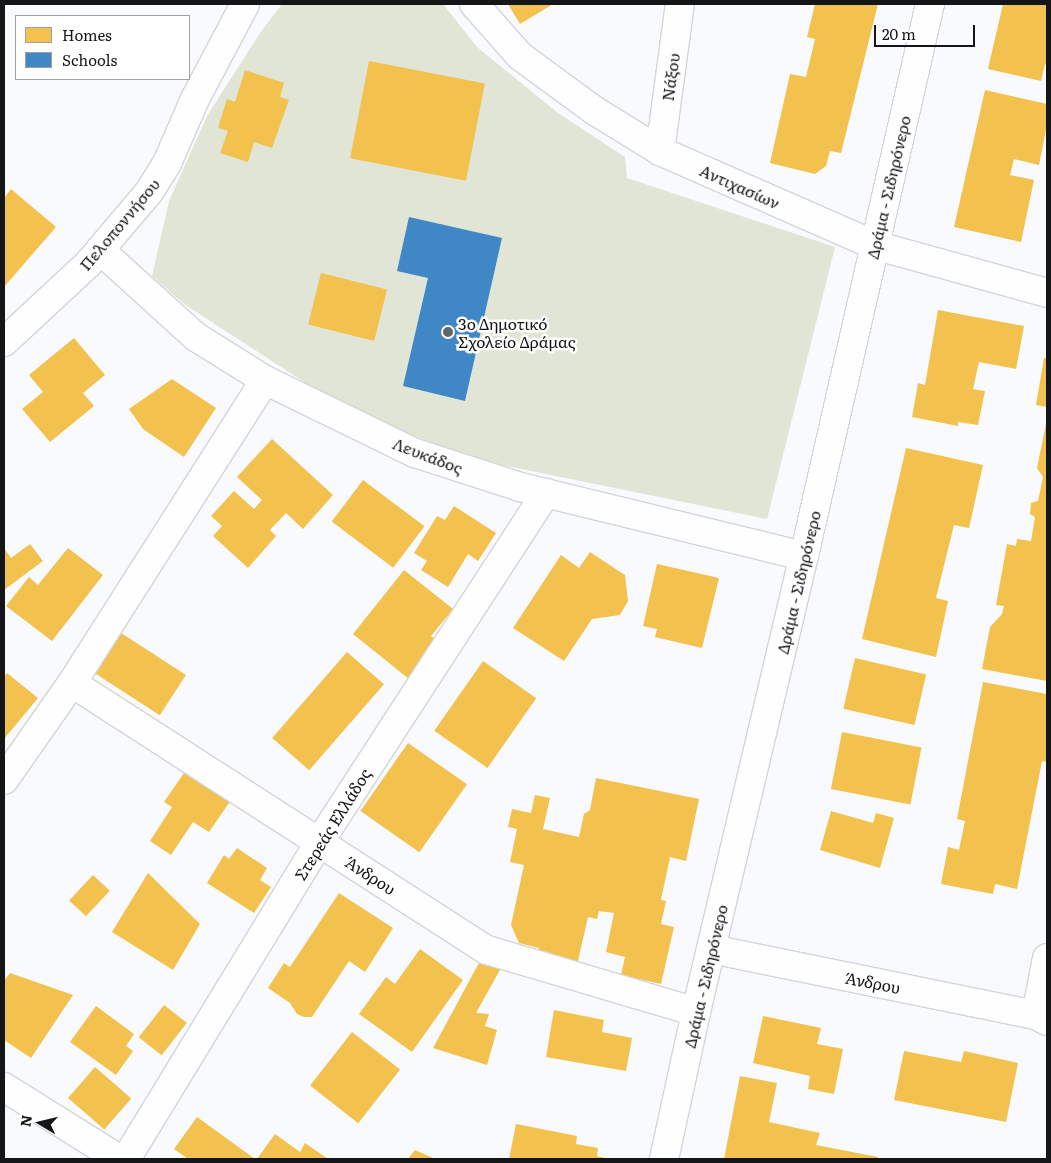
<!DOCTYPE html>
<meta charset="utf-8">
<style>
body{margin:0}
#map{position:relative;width:1051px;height:1163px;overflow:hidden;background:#f9fafd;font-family:Literata,serif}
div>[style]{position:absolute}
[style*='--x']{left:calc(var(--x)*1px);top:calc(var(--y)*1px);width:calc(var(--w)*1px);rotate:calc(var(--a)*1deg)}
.green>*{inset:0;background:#e1e5d5}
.homes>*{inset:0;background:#f2c14e;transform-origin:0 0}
.schools>*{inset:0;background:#3f88c5}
.roads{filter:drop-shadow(1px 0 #d4d5d8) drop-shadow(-1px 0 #d4d5d8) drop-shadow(0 1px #d4d5d8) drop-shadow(0 -1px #d4d5d8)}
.minor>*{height:28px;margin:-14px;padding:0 14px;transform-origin:14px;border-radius:14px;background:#fefeff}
.dots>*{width:14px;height:14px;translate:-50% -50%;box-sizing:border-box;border:2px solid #fff;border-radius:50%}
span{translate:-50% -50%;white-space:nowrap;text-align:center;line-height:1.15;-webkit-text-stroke:5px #fff;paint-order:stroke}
.street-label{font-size:16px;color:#141517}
.poi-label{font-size:16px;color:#141517}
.left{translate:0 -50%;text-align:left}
.frame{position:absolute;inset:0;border:5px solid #141517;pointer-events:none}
.legend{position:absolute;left:15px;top:15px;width:175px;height:65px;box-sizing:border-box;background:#fff;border:1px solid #a1a1a2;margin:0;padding:6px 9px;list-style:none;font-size:15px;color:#141517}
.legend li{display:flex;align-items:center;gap:10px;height:25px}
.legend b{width:25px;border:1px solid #a1a1a2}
.north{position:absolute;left:15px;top:1098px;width:50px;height:50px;-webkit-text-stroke:4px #fff;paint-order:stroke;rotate:279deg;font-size:14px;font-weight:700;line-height:20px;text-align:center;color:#141517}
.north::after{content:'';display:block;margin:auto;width:18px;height:22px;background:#141517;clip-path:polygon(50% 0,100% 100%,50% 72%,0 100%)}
.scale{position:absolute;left:874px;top:25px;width:101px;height:22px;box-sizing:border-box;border:2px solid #141517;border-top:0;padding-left:6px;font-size:15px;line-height:18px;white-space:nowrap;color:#141517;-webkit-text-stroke:4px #fff;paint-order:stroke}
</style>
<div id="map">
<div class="green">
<div style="clip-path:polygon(282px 4px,443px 4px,477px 47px,558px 113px,625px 157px,627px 178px,835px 247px,767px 519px,482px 461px,362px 416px,315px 389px,184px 304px,152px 276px,169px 201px,207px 116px,260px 33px)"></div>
</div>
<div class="homes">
<div style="clip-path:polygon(508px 4px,553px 4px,520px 24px)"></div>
<div style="clip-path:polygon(815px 4px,878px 4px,841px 153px,830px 151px,826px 166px,815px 174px,770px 163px,790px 74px,806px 77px,815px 39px,807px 37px)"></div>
<div style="clip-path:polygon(1003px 4px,1047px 4px,1047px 65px,1045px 64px,1041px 81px,988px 69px)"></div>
<div style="left:369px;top:61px;width:118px;height:99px;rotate:11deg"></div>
<div style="clip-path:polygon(245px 70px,284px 83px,280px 97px,289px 100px,272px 148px,254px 142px,248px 162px,220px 153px,228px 131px,218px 128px,227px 99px,235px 102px)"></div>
<div style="clip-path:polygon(985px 90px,1047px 104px,1047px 125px,1039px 165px,1014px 159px,1010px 175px,1034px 180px,1021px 242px,954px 227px)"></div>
<div style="clip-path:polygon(11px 189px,56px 227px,4px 287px,4px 198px)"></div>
<div style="left:321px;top:273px;width:68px;height:53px;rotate:14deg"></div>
<div style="clip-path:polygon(938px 310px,1024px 326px,1016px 369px,979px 362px,973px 389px,985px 391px,978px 425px,958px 422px,958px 426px,912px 417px,918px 383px,925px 385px)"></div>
<div style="clip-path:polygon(74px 338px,105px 375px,83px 393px,94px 406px,50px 442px,22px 409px,43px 392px,29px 375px)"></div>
<div style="clip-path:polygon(1044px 358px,1047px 358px,1047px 407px,1036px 405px)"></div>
<div style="clip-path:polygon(172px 379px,216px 408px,184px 457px,143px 429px,129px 409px)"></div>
<div style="clip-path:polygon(1047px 419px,1047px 681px,982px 669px,990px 627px,1002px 614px,1004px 606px,996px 605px,1007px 544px,1016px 546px,1017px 539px,1031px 541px,1035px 517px,1030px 514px,1031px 503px,1038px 501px,1043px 477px,1037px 468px)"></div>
<div style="clip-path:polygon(272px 439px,333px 495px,303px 529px,286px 513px,270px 530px,276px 536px,248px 568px,213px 536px,222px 526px,211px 516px,234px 491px,254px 509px,262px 500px,237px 477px)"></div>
<div style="clip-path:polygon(906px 448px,983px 465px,969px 528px,954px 525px,936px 598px,948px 601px,936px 657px,862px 639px)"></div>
<div style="left:363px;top:480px;width:77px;height:52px;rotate:37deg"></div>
<div style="clip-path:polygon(454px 506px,496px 533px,478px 561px,468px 554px,448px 587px,421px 570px,427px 561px,414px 553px,437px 516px,445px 520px)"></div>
<div style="clip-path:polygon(30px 544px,43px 561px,4px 590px,4px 548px,11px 558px)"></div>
<div style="clip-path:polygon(68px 548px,103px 575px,52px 641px,6px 606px,29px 577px,38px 585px)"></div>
<div style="clip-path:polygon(590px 552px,625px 575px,628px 601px,620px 615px,592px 619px,564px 661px,513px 628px,561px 555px,579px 568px)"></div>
<div style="clip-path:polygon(657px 564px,719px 578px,702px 648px,655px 637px,657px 629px,643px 626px)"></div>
<div style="clip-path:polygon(404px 570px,453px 609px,431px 636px,439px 642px,409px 679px,353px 634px)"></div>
<div style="left:118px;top:631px;width:81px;height:48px;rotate:33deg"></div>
<div style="left:347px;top:652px;width:49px;height:114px;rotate:41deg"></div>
<div style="left:855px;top:658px;width:73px;height:52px;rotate:13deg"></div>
<div style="left:483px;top:661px;width:65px;height:85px;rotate:35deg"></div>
<div style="clip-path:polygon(7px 673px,38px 698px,4px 739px,4px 677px)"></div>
<div style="clip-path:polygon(983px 682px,1047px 694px,1047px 762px,1042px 761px,1017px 889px,995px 884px,993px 894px,941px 884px,948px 847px,959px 850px,965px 821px,957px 819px)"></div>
<div style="left:842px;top:732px;width:81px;height:58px;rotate:11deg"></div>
<div style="left:408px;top:743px;width:72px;height:83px;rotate:35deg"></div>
<div style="clip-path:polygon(186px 770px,231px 800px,209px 832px,193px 822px,171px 855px,150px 841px,172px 807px,164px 802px)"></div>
<div style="clip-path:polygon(596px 778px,699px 799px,686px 861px,670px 857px,661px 900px,666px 901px,661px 924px,674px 927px,661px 984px,621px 975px,625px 957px,606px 952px,614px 913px,599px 911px,597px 919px,588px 917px,577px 965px,537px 957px,539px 948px,519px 943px,511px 925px,524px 865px,510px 862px,517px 829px,508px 827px,512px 809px,531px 813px,535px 795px,550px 798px,543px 829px,579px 837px,584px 814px,590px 810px)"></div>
<div style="clip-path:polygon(831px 811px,873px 823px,876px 813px,894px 818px,880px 868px,820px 850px)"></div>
<div style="clip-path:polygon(237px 848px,267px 868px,260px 880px,271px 887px,254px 913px,207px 883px,224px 855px,229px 859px)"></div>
<div style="clip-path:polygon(148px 873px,200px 924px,173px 970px,112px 932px)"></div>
<div style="left:93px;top:875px;width:23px;height:35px;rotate:43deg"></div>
<div style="clip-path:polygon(339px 893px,393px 928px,365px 972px,349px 961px,312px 1017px,304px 1017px,297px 1014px,290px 1003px,268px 988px,284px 963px,290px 967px)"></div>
<div style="clip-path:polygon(420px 949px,463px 980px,412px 1052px,359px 1014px,386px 977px,395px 984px)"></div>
<div style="clip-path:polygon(480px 961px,501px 968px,476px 1013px,489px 1014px,485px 1026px,497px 1030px,487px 1065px,433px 1048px)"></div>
<div style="clip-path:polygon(10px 973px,73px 995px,31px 1058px,4px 1040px,4px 981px)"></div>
<div style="left:164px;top:1005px;width:29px;height:41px;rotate:38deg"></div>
<div style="clip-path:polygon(96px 1006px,134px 1034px,126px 1046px,133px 1051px,116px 1075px,70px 1042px)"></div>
<div style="clip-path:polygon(554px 1010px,604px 1020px,602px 1032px,632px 1038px,626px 1071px,546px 1057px)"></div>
<div style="clip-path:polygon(763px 1016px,821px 1028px,817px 1044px,843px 1049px,834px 1094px,808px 1089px,810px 1076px,753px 1063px)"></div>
<div style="left:352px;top:1032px;width:61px;height:68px;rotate:38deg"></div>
<div style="clip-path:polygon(904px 1051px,961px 1062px,964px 1051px,1018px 1063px,1006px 1122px,894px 1100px)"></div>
<div style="left:95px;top:1067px;width:48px;height:41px;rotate:41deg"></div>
<div style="clip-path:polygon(740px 1076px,777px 1083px,769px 1122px,820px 1133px,816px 1145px,878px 1157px,877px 1159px,724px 1159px)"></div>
<div style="clip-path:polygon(197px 1117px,255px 1159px,188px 1159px,174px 1149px)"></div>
<div style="clip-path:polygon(516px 1124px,577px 1136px,576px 1144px,598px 1148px,597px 1156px,609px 1159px,509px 1159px)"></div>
<div style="clip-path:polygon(275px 1134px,300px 1152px,305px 1143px,328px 1159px,257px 1159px)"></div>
<div style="clip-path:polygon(415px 1150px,435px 1159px,408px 1159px)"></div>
</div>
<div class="schools">
<div style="clip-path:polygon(409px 217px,502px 238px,465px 401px,403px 386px,428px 278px,397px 271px)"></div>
</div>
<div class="roads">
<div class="minor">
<div style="--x:474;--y:4;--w:69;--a:48.5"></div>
<div style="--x:520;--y:56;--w:93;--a:36.3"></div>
<div style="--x:595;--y:111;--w:76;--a:31.6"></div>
<div style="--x:660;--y:151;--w:234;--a:23.7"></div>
<div style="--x:874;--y:245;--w:180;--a:15.5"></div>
<div style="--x:660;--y:151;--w:148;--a:-82.3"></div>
<div style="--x:100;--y:250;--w:130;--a:42.2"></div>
<div style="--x:196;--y:337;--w:81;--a:31.9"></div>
<div style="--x:265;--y:380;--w:167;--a:26"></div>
<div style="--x:415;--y:453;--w:110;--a:17.9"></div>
<div style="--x:520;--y:487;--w:292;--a:13.7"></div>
<div style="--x:4;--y:342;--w:115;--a:-42.9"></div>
<div style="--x:88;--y:264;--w:94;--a:-49.7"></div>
<div style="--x:149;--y:192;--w:36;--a:-58"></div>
<div style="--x:168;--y:161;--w:68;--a:-66.5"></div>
<div style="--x:195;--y:99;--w:107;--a:-62.2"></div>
<div style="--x:72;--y:683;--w:493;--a:32.8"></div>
<div style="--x:487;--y:950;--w:218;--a:16.5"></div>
<div style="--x:4;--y:780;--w:118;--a:-55"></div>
<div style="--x:72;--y:683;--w:359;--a:-57.5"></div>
<div style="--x:711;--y:949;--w:332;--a:11.5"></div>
<div style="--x:1036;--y:1015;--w:13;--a:29"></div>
<div style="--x:1036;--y:1015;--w:58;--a:-79.1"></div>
<div style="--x:4;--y:1087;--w:136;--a:32.1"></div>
<div style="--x:126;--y:1159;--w:373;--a:-58.6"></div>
<div style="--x:320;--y:841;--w:415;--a:-57"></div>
<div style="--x:664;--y:1159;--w:150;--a:-77.7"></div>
<div style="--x:696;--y:1012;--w:469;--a:-76.7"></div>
<div style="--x:804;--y:556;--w:566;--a:-77.14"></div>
</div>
</div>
<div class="dots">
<div style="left:448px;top:332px;background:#646568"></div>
</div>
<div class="street-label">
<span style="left:670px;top:77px;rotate:-82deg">Νάξου</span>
<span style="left:740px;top:186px;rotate:24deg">Αντιχασίων</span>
<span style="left:888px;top:187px;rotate:-77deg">Δράμα - Σιδηρόνερο</span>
<span style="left:119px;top:224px;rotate:-50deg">Πελοποννήσου</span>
<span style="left:428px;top:455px;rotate:21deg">Λευκάδος</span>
<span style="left:798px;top:582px;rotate:-77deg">Δράμα - Σιδηρόνερο</span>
<span style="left:332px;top:824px;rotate:-58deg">Στερεάς Ελλάδος</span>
<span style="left:371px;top:875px;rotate:33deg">Άνδρου</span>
<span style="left:705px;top:976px;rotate:-77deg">Δράμα - Σιδηρόνερο</span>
<span style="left:873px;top:982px;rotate:11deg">Άνδρου</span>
</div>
<div class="poi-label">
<span class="left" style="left:458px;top:332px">3ο Δημοτικό<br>Σχολείο Δράμας</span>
</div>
<div class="frame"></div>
<ul class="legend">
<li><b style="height:14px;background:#f2c14e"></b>Homes</li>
<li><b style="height:14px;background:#3f88c5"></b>Schools</li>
</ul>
<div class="north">N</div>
<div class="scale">20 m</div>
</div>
